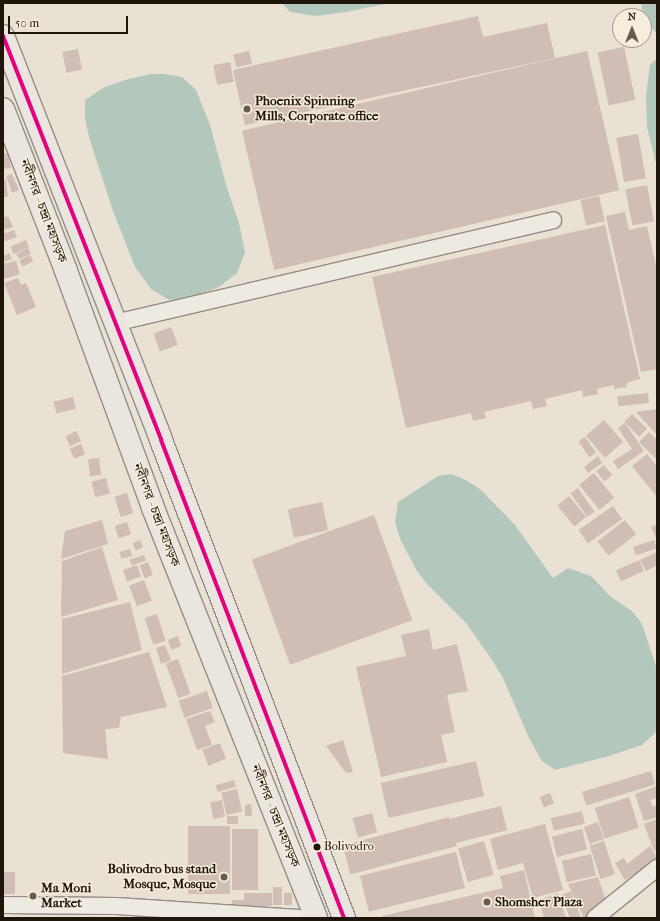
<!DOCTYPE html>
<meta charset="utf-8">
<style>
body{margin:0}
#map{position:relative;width:660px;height:921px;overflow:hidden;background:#e9e1d3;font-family:"IM FELL French Canon","Noto Serif Bengali",serif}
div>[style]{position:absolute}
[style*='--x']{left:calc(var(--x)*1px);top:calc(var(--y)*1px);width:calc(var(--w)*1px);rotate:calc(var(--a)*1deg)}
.water>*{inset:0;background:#b2c8bd}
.building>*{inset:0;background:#d0bdb6;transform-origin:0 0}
.roads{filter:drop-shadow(1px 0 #938d84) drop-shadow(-1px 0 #938d84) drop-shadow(0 1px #938d84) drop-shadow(0 -1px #938d84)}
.minor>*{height:16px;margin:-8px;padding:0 8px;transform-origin:8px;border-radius:8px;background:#edeae2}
.highway>*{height:22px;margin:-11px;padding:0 11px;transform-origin:11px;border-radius:11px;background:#eae5de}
.bus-1>*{height:4px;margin:-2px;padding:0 2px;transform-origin:2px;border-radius:2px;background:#e5007d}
.dots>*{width:11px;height:11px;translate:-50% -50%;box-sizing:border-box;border:2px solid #f6eddd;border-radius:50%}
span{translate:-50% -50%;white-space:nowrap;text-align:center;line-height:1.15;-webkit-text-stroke:3px #f6eddd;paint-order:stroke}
.bus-label{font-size:12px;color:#1f160b}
.left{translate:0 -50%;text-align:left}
.poi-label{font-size:13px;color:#1f160b;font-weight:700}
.right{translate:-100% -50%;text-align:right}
.street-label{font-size:13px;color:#1f160b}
.frame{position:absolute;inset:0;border:4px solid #1f160b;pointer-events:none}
.north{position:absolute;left:612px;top:8px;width:40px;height:40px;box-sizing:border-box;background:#f6eddd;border:1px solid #a09789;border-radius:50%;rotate:0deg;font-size:11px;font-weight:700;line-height:16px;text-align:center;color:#1f160b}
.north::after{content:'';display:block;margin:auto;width:14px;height:18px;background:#665d51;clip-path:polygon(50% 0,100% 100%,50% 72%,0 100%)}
.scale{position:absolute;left:8px;top:16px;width:120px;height:18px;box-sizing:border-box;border:2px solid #1f160b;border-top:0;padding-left:5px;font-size:12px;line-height:14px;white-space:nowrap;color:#1f160b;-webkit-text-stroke:3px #f6eddd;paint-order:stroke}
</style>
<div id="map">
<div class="water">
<div style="clip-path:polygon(282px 3px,390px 3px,346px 12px,316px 16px,290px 12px)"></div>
<div style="clip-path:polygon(641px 3px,657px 3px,657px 32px,655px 32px,643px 14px)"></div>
<div style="clip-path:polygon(657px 58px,657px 167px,647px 127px,646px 96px,650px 65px)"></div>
<div style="clip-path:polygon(151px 74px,165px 74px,182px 77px,196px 90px,210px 125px,227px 188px,239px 223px,245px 252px,237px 273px,219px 287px,193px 297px,169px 300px,151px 289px,135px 267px,113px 211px,89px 137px,85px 118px,85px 100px,103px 88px,125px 80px)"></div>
<div style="clip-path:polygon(451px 474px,466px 480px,481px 490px,515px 525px,553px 578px,568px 568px,591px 576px,611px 597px,633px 612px,642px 624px,657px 669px,657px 731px,642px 745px,609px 756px,555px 770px,542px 761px,530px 740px,502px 676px,490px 657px,466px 623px,427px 584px,417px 571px,401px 541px,395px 522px,398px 502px,438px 476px)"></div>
</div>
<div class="building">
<div style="clip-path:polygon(478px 16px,483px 37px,547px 23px,555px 58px,245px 125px,233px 70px)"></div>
<div style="left:624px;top:47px;width:54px;height:27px;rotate:78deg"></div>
<div style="left:78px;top:49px;width:21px;height:16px;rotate:79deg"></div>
<div style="left:249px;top:51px;width:13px;height:16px;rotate:77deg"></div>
<div style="left:587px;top:51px;width:143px;height:354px;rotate:77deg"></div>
<div style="left:230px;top:62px;width:20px;height:17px;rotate:79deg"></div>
<div style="left:638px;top:134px;width:45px;height:22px;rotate:80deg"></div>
<div style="clip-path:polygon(3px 153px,8px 153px,11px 168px,3px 169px)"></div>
<div style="clip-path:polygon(12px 174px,19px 190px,12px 193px,6px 176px)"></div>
<div style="clip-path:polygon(6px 180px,8px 197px,3px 197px,3px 181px)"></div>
<div style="left:647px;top:185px;width:37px;height:22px;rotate:79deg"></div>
<div style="left:599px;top:196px;width:26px;height:19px;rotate:77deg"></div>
<div style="clip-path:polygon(625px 212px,629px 230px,647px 226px,657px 270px,657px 369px,641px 372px,606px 216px)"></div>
<div style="clip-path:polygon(8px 216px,13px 227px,3px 230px,3px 218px)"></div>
<div style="clip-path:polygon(605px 225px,640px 379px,626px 383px,627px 387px,614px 389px,614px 385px,597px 389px,598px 394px,583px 397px,582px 390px,545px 399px,547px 406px,533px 409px,531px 401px,484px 412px,486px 418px,473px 421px,471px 413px,406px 428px,372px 277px)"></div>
<div style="clip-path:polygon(14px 230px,17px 237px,3px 242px,3px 234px)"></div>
<div style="left:26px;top:240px;width:8px;height:17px;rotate:67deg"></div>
<div style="clip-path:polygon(28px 248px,31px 254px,19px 259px,16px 254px)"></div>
<div style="clip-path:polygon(9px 253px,12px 259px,3px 262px,3px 256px)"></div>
<div style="left:30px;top:255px;width:7px;height:12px;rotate:63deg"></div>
<div style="clip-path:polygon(16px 261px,20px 274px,4px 279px,3px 264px)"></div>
<div style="clip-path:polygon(18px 278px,21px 285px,26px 283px,36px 307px,17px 315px,4px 283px)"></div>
<div style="left:171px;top:327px;width:19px;height:19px;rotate:69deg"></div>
<div style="left:648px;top:393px;width:10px;height:31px;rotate:84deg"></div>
<div style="left:73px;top:397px;width:12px;height:20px;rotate:76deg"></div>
<div style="clip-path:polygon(657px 409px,657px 435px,636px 412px)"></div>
<div style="left:632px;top:414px;width:21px;height:11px;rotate:45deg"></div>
<div style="left:604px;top:420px;width:29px;height:24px;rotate:49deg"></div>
<div style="clip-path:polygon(625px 423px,644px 451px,618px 469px,613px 461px,632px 449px,618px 428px)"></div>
<div style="left:76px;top:431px;width:11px;height:12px;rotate:63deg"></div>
<div style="clip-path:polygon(649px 432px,657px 440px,657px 460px,639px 442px)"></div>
<div style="left:585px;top:437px;width:19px;height:8px;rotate:55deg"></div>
<div style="left:81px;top:444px;width:11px;height:12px;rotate:68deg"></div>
<div style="clip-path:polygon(647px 454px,657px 466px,657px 497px,632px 466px)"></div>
<div style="clip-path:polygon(598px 456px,602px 463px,588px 473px,584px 467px)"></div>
<div style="left:99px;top:458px;width:17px;height:11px;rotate:83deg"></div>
<div style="left:604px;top:465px;width:13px;height:10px;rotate:51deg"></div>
<div style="left:594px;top:473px;width:32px;height:19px;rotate:51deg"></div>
<div style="left:106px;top:478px;width:16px;height:15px;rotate:76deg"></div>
<div style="left:578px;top:488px;width:29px;height:9px;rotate:55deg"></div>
<div style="left:127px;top:493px;width:21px;height:13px;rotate:73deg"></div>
<div style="left:569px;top:496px;width:27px;height:15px;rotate:51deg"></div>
<div style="left:322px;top:502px;width:29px;height:35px;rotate:78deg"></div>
<div style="left:613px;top:506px;width:16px;height:42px;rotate:55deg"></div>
<div style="left:374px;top:515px;width:112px;height:130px;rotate:70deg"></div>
<div style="clip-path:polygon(102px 520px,108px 544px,61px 559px,65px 531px)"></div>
<div style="left:625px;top:520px;width:18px;height:35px;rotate:52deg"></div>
<div style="left:127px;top:522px;width:13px;height:13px;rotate:72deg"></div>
<div style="clip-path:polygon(657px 524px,657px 540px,651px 527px)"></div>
<div style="left:140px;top:540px;width:8px;height:8px;rotate:67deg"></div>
<div style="left:654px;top:540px;width:9px;height:22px;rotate:72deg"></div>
<div style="clip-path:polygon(102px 547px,118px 600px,61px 617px,62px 561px)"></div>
<div style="left:130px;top:549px;width:7px;height:11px;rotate:74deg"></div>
<div style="clip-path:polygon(657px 552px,657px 565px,646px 571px,640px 560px)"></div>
<div style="left:144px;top:555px;width:6px;height:15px;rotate:72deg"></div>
<div style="left:639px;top:560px;width:12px;height:25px;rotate:66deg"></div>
<div style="left:148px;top:562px;width:14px;height:9px;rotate:69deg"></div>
<div style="left:137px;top:565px;width:12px;height:15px;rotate:70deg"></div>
<div style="left:144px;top:580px;width:22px;height:16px;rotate:69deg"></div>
<div style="clip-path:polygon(130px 602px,142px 650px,62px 674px,62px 619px)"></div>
<div style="left:157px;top:614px;width:28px;height:13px;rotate:72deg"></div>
<div style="clip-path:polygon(429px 629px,433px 650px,457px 644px,468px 691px,447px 695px,455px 732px,441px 735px,447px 762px,381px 777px,356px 667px,406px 656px,401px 635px)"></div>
<div style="clip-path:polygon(178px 636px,181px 646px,171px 650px,168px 640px)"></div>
<div style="clip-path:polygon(165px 645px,171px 660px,161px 664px,156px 648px)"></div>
<div style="clip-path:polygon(149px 652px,167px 707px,121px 717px,119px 728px,105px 729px,108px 759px,63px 753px,62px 676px)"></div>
<div style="left:178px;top:659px;width:37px;height:13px;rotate:70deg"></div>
<div style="left:207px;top:691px;width:18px;height:30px;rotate:71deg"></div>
<div style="clip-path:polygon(210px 711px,215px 722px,205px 726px,212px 745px,197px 750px,186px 719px)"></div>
<div style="clip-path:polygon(343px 740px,353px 772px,346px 773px,326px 746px)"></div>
<div style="left:220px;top:743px;width:17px;height:19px;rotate:69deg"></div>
<div style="left:476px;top:761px;width:36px;height:98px;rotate:77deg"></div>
<div style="left:651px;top:771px;width:14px;height:72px;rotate:73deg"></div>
<div style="left:234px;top:780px;width:7px;height:19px;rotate:74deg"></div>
<div style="clip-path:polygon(657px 786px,657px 798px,650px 800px,653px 807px,657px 805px,657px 817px,644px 821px,635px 794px)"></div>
<div style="left:237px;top:789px;width:23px;height:16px;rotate:77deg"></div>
<div style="left:550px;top:793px;width:11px;height:11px;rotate:68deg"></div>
<div style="left:629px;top:797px;width:32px;height:36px;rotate:72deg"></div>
<div style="left:222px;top:800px;width:17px;height:12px;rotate:80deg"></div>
<div style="clip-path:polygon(251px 804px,252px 816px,245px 816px,245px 805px)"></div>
<div style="left:501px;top:806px;width:25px;height:53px;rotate:76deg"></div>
<div style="left:582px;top:811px;width:13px;height:32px;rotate:77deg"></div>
<div style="left:372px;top:813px;width:20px;height:20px;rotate:75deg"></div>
<div style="left:238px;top:816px;width:8px;height:11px;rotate:90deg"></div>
<div style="left:449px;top:817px;width:30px;height:110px;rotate:75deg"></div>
<div style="clip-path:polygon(657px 819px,657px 850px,654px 851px,644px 824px)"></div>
<div style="left:598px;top:822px;width:18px;height:15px;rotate:71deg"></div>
<div style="clip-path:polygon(545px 824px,563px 890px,533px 898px,523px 863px,498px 870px,490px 839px)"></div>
<div style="left:230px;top:826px;width:68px;height:42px;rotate:90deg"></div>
<div style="left:232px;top:829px;width:26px;height:61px"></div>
<div style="left:582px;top:829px;width:21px;height:31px;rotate:76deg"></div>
<div style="left:484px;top:841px;width:35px;height:27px;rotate:74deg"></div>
<div style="left:604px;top:841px;width:35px;height:15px;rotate:72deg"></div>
<div style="clip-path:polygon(650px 846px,657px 858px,657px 862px,625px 880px,615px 863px,624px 858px,627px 864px)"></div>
<div style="left:456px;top:852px;width:37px;height:99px;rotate:76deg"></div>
<div style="left:591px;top:854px;width:22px;height:30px;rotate:77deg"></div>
<div style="clip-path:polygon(524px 870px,535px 918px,382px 918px,382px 916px,503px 888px,500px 876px)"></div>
<div style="left:3px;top:872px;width:12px;height:22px"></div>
<div style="clip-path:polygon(598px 877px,606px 901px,584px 918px,568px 884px)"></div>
<div style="left:273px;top:887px;width:9px;height:18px"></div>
<div style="clip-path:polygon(571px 891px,581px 918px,570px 918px,561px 895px)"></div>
<div style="clip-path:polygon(244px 893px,272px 893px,272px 906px,232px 906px,232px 900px,244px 900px)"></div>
<div style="left:284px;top:893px;width:8px;height:12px"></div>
<div style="clip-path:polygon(558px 893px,566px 918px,544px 918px,539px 900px)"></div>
</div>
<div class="roads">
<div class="minor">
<div style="--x:115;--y:323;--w:450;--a:-13.2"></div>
<div style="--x:3;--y:905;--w:114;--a:0.5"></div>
<div style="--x:117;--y:906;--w:182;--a:3.8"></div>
<div style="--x:595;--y:918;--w:80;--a:-38.9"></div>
</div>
<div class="highway">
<div style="--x:3;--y:36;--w:434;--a:68.6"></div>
<div style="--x:161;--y:440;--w:512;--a:69.05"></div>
<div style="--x:3;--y:109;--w:174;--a:68.7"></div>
<div style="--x:66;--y:271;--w:252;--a:69.8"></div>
<div style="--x:153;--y:508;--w:441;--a:68.3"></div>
</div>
</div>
<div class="bus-1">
<div style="--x:3;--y:36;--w:434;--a:68.6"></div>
<div style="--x:161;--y:440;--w:512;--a:69.05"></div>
</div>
<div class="dots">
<div style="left:247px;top:109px;background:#665d51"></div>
<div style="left:317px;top:847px;background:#1f160b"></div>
<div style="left:224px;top:877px;background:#665d51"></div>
<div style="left:33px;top:896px;background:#665d51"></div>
<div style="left:487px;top:902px;background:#665d51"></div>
</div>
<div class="bus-label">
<span class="left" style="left:324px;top:847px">Bolivodro</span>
</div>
<div class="poi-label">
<span class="left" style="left:255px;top:109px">Phoenix Spinning<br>Mills, Corporate office</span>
<span class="right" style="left:216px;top:877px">Bolivodro bus stand<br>Mosque, Mosque</span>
<span class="left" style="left:41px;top:896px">Ma Moni<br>Market</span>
<span class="left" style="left:495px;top:902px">Shomsher Plaza</span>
</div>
<div class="street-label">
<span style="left:43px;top:211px;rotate:69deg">নবীনগর - চন্দ্রা মহাসড়ক</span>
<span style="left:156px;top:515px;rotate:69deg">নবীনগর - চন্দ্রা মহাসড়ক</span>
<span style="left:275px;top:816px;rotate:68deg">নবীনগর - চন্দ্রা মহাসড়ক</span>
</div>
<div class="frame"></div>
<div class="north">N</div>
<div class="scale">50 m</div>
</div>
